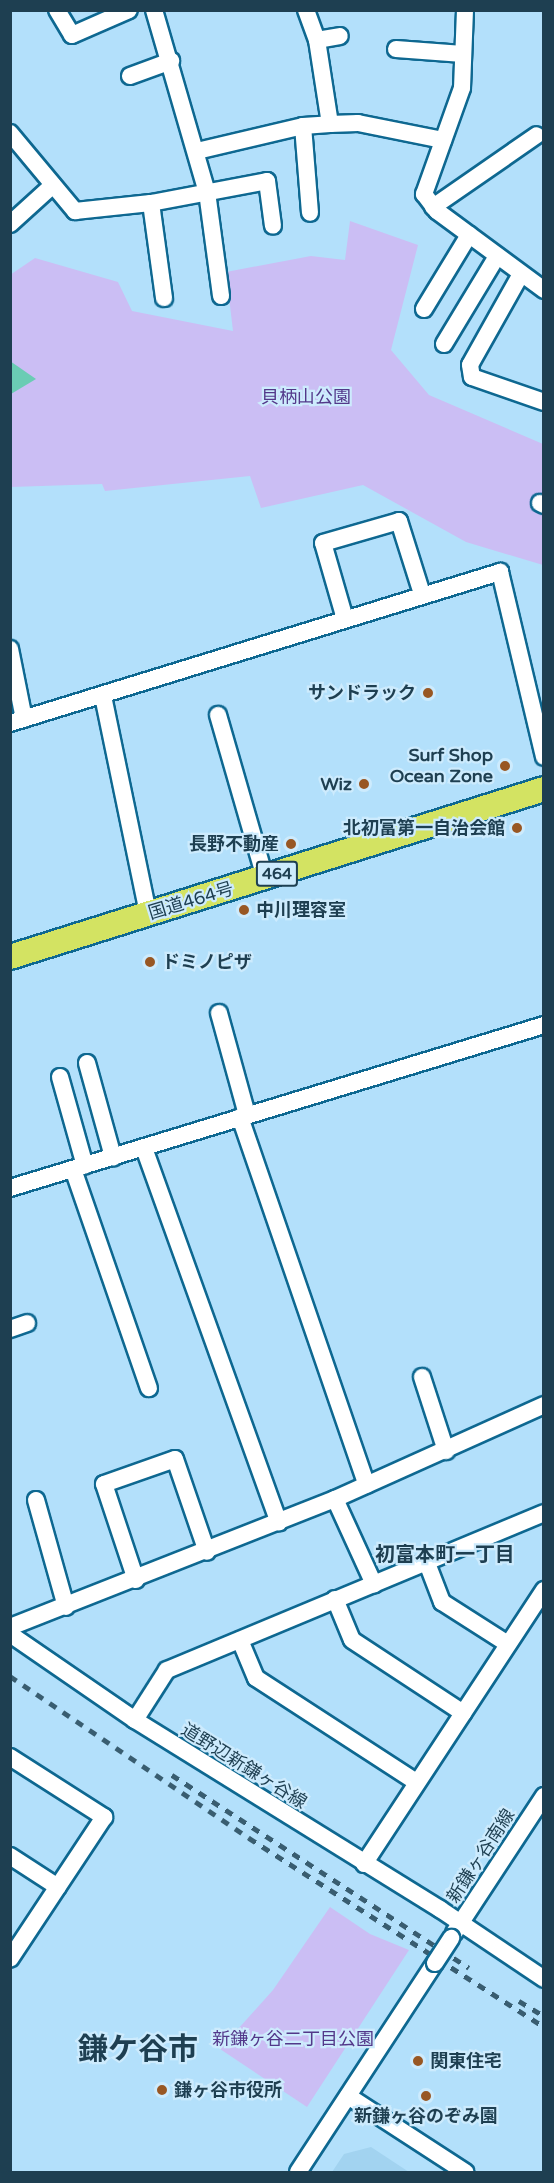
<!DOCTYPE html>
<meta charset="utf-8">
<style>
body{margin:0}
#map{position:relative;width:554px;height:2183px;overflow:hidden;background:#b3e0fb;font-family:"Varela Round","Noto Sans JP",sans-serif}
div>[style]{position:absolute}
[style*='--x']{left:calc(var(--x)*1px);top:calc(var(--y)*1px);width:calc(var(--w)*1px);rotate:calc(var(--a)*1deg)}
.built>*{inset:0;background:#a2d3f0}
.green>*{inset:0;background:#cbbef4}
.water>*{inset:0;background:#6accb4}
.roads{filter:drop-shadow(2px 0 #0e6891) drop-shadow(-2px 0 #0e6891) drop-shadow(0 2px #0e6891) drop-shadow(0 -2px #0e6891)}
.minor>*{height:16px;margin:-8px;padding:0 8px;transform-origin:8px;border-radius:8px;background:#fff}
.highway>*{height:24px;margin:-12px;padding:0 12px;transform-origin:12px;border-radius:12px;background:#d3e362}
.rail>*{height:4.5px;margin-top:-2.25px;transform-origin:0;background:repeating-linear-gradient(90deg,#395d70 0 8px,transparent 0 16px)}
.bridges{filter:drop-shadow(2px 0 #0e6891) drop-shadow(-2px 0 #0e6891) drop-shadow(0 2px #0e6891) drop-shadow(0 -2px #0e6891)}
.minor-bridge>*{height:16px;margin:-8px;padding:0 8px;transform-origin:8px;border-radius:8px;background:#fff}
.dots>*{width:16px;height:16px;translate:-50% -50%;box-sizing:border-box;border:3px solid #cdebfd;border-radius:50%}
span{translate:-50% -50%;white-space:nowrap;text-align:center;line-height:1.15;-webkit-text-stroke:4.5px #cdebfd;paint-order:stroke}
.shield-label span{padding:2px 4px;background:#cdebfd;border:2px solid;border-radius:4px;-webkit-text-stroke-width:0}
.shield-label{font-size:16px;color:#1e3f51;font-weight:700}
.park-label{font-size:18px;color:#53388a}
.poi-label{font-size:18px;color:#1e3f51;font-weight:700}
.right{translate:-100% -50%;text-align:right}
.left{translate:0 -50%;text-align:left}
.street-label{font-size:18px;color:#1e3f51}
.neighbourhood-label{font-size:20px;color:#1e3f51;font-weight:700}
.town-label{font-size:30px;color:#1e3f51;font-weight:700}
.frame{position:absolute;inset:0;border:12px solid #1e3f51;pointer-events:none}
</style>
<div id="map">
<div class="built">
<div style="clip-path:polygon(371px 2147px,409px 2172px,332px 2172px,344px 2154px)"></div>
</div>
<div class="green">
<div style="clip-path:polygon(350px 221px,418px 245px,391px 350px,429px 395px,543px 444px,543px 565px,466px 542px,363px 485px,261px 508px,250px 476px,105px 491px,102px 484px,11px 487px,10px 275px,35px 258px,118px 282px,132px 311px,233px 331px,226px 272px,311px 256px,345px 260px)"></div>
<div style="clip-path:polygon(330px 1907px,370px 1934px,409px 1950px,307px 2107px,220px 2049px,273px 1990px)"></div>
</div>
<div class="water">
<div style="clip-path:polygon(10px 361px,36px 379px,11px 394px,10px 394px)"></div>
</div>
<div class="roads">
<div class="minor">
<div style="--x:57;--y:10;--w:29;--a:59"></div>
<div style="--x:72;--y:35;--w:62;--a:-23.7"></div>
<div style="--x:154;--y:10;--w:190;--a:73.8"></div>
<div style="--x:207;--y:192;--w:105;--a:82.3"></div>
<div style="--x:306;--y:10;--w:32;--a:70"></div>
<div style="--x:317;--y:40;--w:85;--a:81.2"></div>
<div style="--x:465;--y:10;--w:78;--a:92.2"></div>
<div style="--x:462;--y:88;--w:113;--a:109.7"></div>
<div style="--x:424;--y:194;--w:21;--a:53"></div>
<div style="--x:437;--y:211;--w:133;--a:36.4"></div>
<div style="--x:317;--y:40;--w:23;--a:-10"></div>
<div style="--x:396;--y:49;--w:67;--a:4.3"></div>
<div style="--x:130;--y:76;--w:44;--a:-20.1"></div>
<div style="--x:303;--y:126;--w:87;--a:85.4"></div>
<div style="--x:10;--y:133;--w:102;--a:50.2"></div>
<div style="--x:75;--y:211;--w:76;--a:-6"></div>
<div style="--x:151;--y:203;--w:118;--a:-10.7"></div>
<div style="--x:267;--y:181;--w:45;--a:82.4"></div>
<div style="--x:197;--y:151;--w:109;--a:-13.3"></div>
<div style="--x:303;--y:126;--w:27;--a:-4"></div>
<div style="--x:330;--y:124;--w:28;--a:-2"></div>
<div style="--x:358;--y:123;--w:87;--a:11.3"></div>
<div style="--x:151;--y:203;--w:96;--a:82.2"></div>
<div style="--x:433;--y:207;--w:126;--a:-34.7"></div>
<div style="--x:10;--y:224;--w:58;--a:-42.2"></div>
<div style="--x:521;--y:274;--w:104;--a:119.3"></div>
<div style="--x:470;--y:365;--w:12;--a:81"></div>
<div style="--x:472;--y:377;--w:76;--a:19.1"></div>
<div style="--x:424;--y:309;--w:87;--a:-58.7"></div>
<div style="--x:444;--y:344;--w:103;--a:-58.9"></div>
<div style="--x:540;--y:503;--w:4;--a:27"></div>
<div style="--x:345;--y:619;--w:79;--a:-106.1"></div>
<div style="--x:323;--y:543;--w:79;--a:-16.1"></div>
<div style="--x:399;--y:521;--w:77;--a:72.5"></div>
<div style="--x:10;--y:649;--w:71;--a:78.7"></div>
<div style="--x:103;--y:696;--w:223;--a:78.3"></div>
<div style="--x:218;--y:715;--w:170;--a:73.9"></div>
<div style="--x:10;--y:723;--w:513;--a:-17.13"></div>
<div style="--x:500;--y:572;--w:190;--a:76.6"></div>
<div style="--x:219;--y:1013;--w:106;--a:74.6"></div>
<div style="--x:87;--y:1063;--w:98;--a:74.5"></div>
<div style="--x:60;--y:1077;--w:92;--a:74.3"></div>
<div style="--x:240;--y:1117;--w:389;--a:71"></div>
<div style="--x:144;--y:1148;--w:398;--a:70.2"></div>
<div style="--x:73;--y:1169;--w:232;--a:70.9"></div>
<div style="--x:10;--y:1188;--w:558;--a:-16.97"></div>
<div style="--x:10;--y:1329;--w:18;--a:-19"></div>
<div style="--x:422;--y:1377;--w:78;--a:72"></div>
<div style="--x:335;--y:1499;--w:94;--a:65.4"></div>
<div style="--x:36;--y:1500;--w:111;--a:74.3"></div>
<div style="--x:427;--y:1563;--w:42;--a:69"></div>
<div style="--x:442;--y:1602;--w:78;--a:32.5"></div>
<div style="--x:136;--y:1580;--w:101;--a:-108.4"></div>
<div style="--x:104;--y:1484;--w:75;--a:-19.4"></div>
<div style="--x:175;--y:1459;--w:98;--a:71"></div>
<div style="--x:335;--y:1599;--w:44;--a:67.5"></div>
<div style="--x:352;--y:1640;--w:133;--a:33.3"></div>
<div style="--x:10;--y:1627;--w:349;--a:-21.5"></div>
<div style="--x:335;--y:1499;--w:229;--a:-24.2"></div>
<div style="--x:10;--y:1634;--w:152;--a:34.5"></div>
<div style="--x:135;--y:1720;--w:359;--a:31.8"></div>
<div style="--x:440;--y:1909;--w:125;--a:33.9"></div>
<div style="--x:240;--y:1640;--w:41;--a:67.2"></div>
<div style="--x:256;--y:1678;--w:191;--a:33"></div>
<div style="--x:135;--y:1720;--w:59;--a:-57.4"></div>
<div style="--x:167;--y:1670;--w:408;--a:-22.6"></div>
<div style="--x:10;--y:1757;--w:112;--a:32.6"></div>
<div style="--x:104;--y:1817;--w:170;--a:123.5"></div>
<div style="--x:10;--y:1856;--w:57;--a:32.9"></div>
<div style="--x:364;--y:1864;--w:328;--a:-56.7"></div>
<div style="--x:454;--y:1933;--w:164;--a:-56.7"></div>
<div style="--x:348;--y:2096;--w:140;--a:33"></div>
<div style="--x:298;--y:2172;--w:250;--a:-56.8"></div>
</div>
<div class="highway">
<div style="--x:10;--y:957;--w:560;--a:-17.46"></div>
</div>
</div>
<div class="rail">
<div style="--x:10;--y:1676;--w:289;--a:34.1"></div>
<div style="--x:249;--y:1838;--w:350;--a:32.6"></div>
<div style="--x:172;--y:1775;--w:354;--a:33"></div>
<div style="--x:519;--y:2001;--w:29;--a:31"></div>
</div>
<div class="bridges">
<div class="minor-bridge">
<div style="--x:435;--y:1963;--w:30;--a:-57"></div>
</div>
</div>
<div class="dots">
<div style="left:428px;top:693px;background:#985723"></div>
<div style="left:505px;top:766px;background:#985723"></div>
<div style="left:364px;top:784px;background:#985723"></div>
<div style="left:517px;top:828px;background:#985723"></div>
<div style="left:291px;top:844px;background:#985723"></div>
<div style="left:244px;top:910px;background:#985723"></div>
<div style="left:150px;top:962px;background:#985723"></div>
<div style="left:418px;top:2061px;background:#985723"></div>
<div style="left:162px;top:2090px;background:#985723"></div>
<div style="left:426px;top:2096px;background:#985723"></div>
</div>
<div class="shield-label">
<span style="left:277px;top:874px">464</span>
</div>
<div class="park-label">
<span style="left:306px;top:397px">貝柄山公園</span>
<span style="left:293px;top:2039px">新鎌ヶ谷二丁目公園</span>
</div>
<div class="poi-label">
<span class="right" style="left:416px;top:693px">サンドラック</span>
<span class="right" style="left:493px;top:766px">Surf Shop<br>Ocean Zone</span>
<span class="right" style="left:352px;top:784px">Wiz</span>
<span class="right" style="left:505px;top:828px">北初富第一自治会館</span>
<span class="right" style="left:279px;top:844px">長野不動産</span>
<span class="left" style="left:256px;top:910px">中川理容室</span>
<span class="left" style="left:162px;top:962px">ドミノピザ</span>
<span class="left" style="left:430px;top:2061px">関東住宅</span>
<span class="left" style="left:174px;top:2090px">鎌ヶ谷市役所</span>
<span style="left:426px;top:2116px">新鎌ヶ谷のぞみ園</span>
</div>
<div class="street-label">
<span style="left:191px;top:901px;rotate:-17deg">国道464号</span>
<span style="left:244px;top:1766px;rotate:32deg">道野辺新鎌ヶ谷線</span>
<span style="left:481px;top:1856px;rotate:-57deg">新鎌ヶ谷南線</span>
</div>
<div class="neighbourhood-label">
<span style="left:445px;top:1555px">初富本町一丁目</span>
</div>
<div class="town-label">
<span style="left:138px;top:2050px">鎌ケ谷市</span>
</div>
<div class="frame"></div>
</div>
